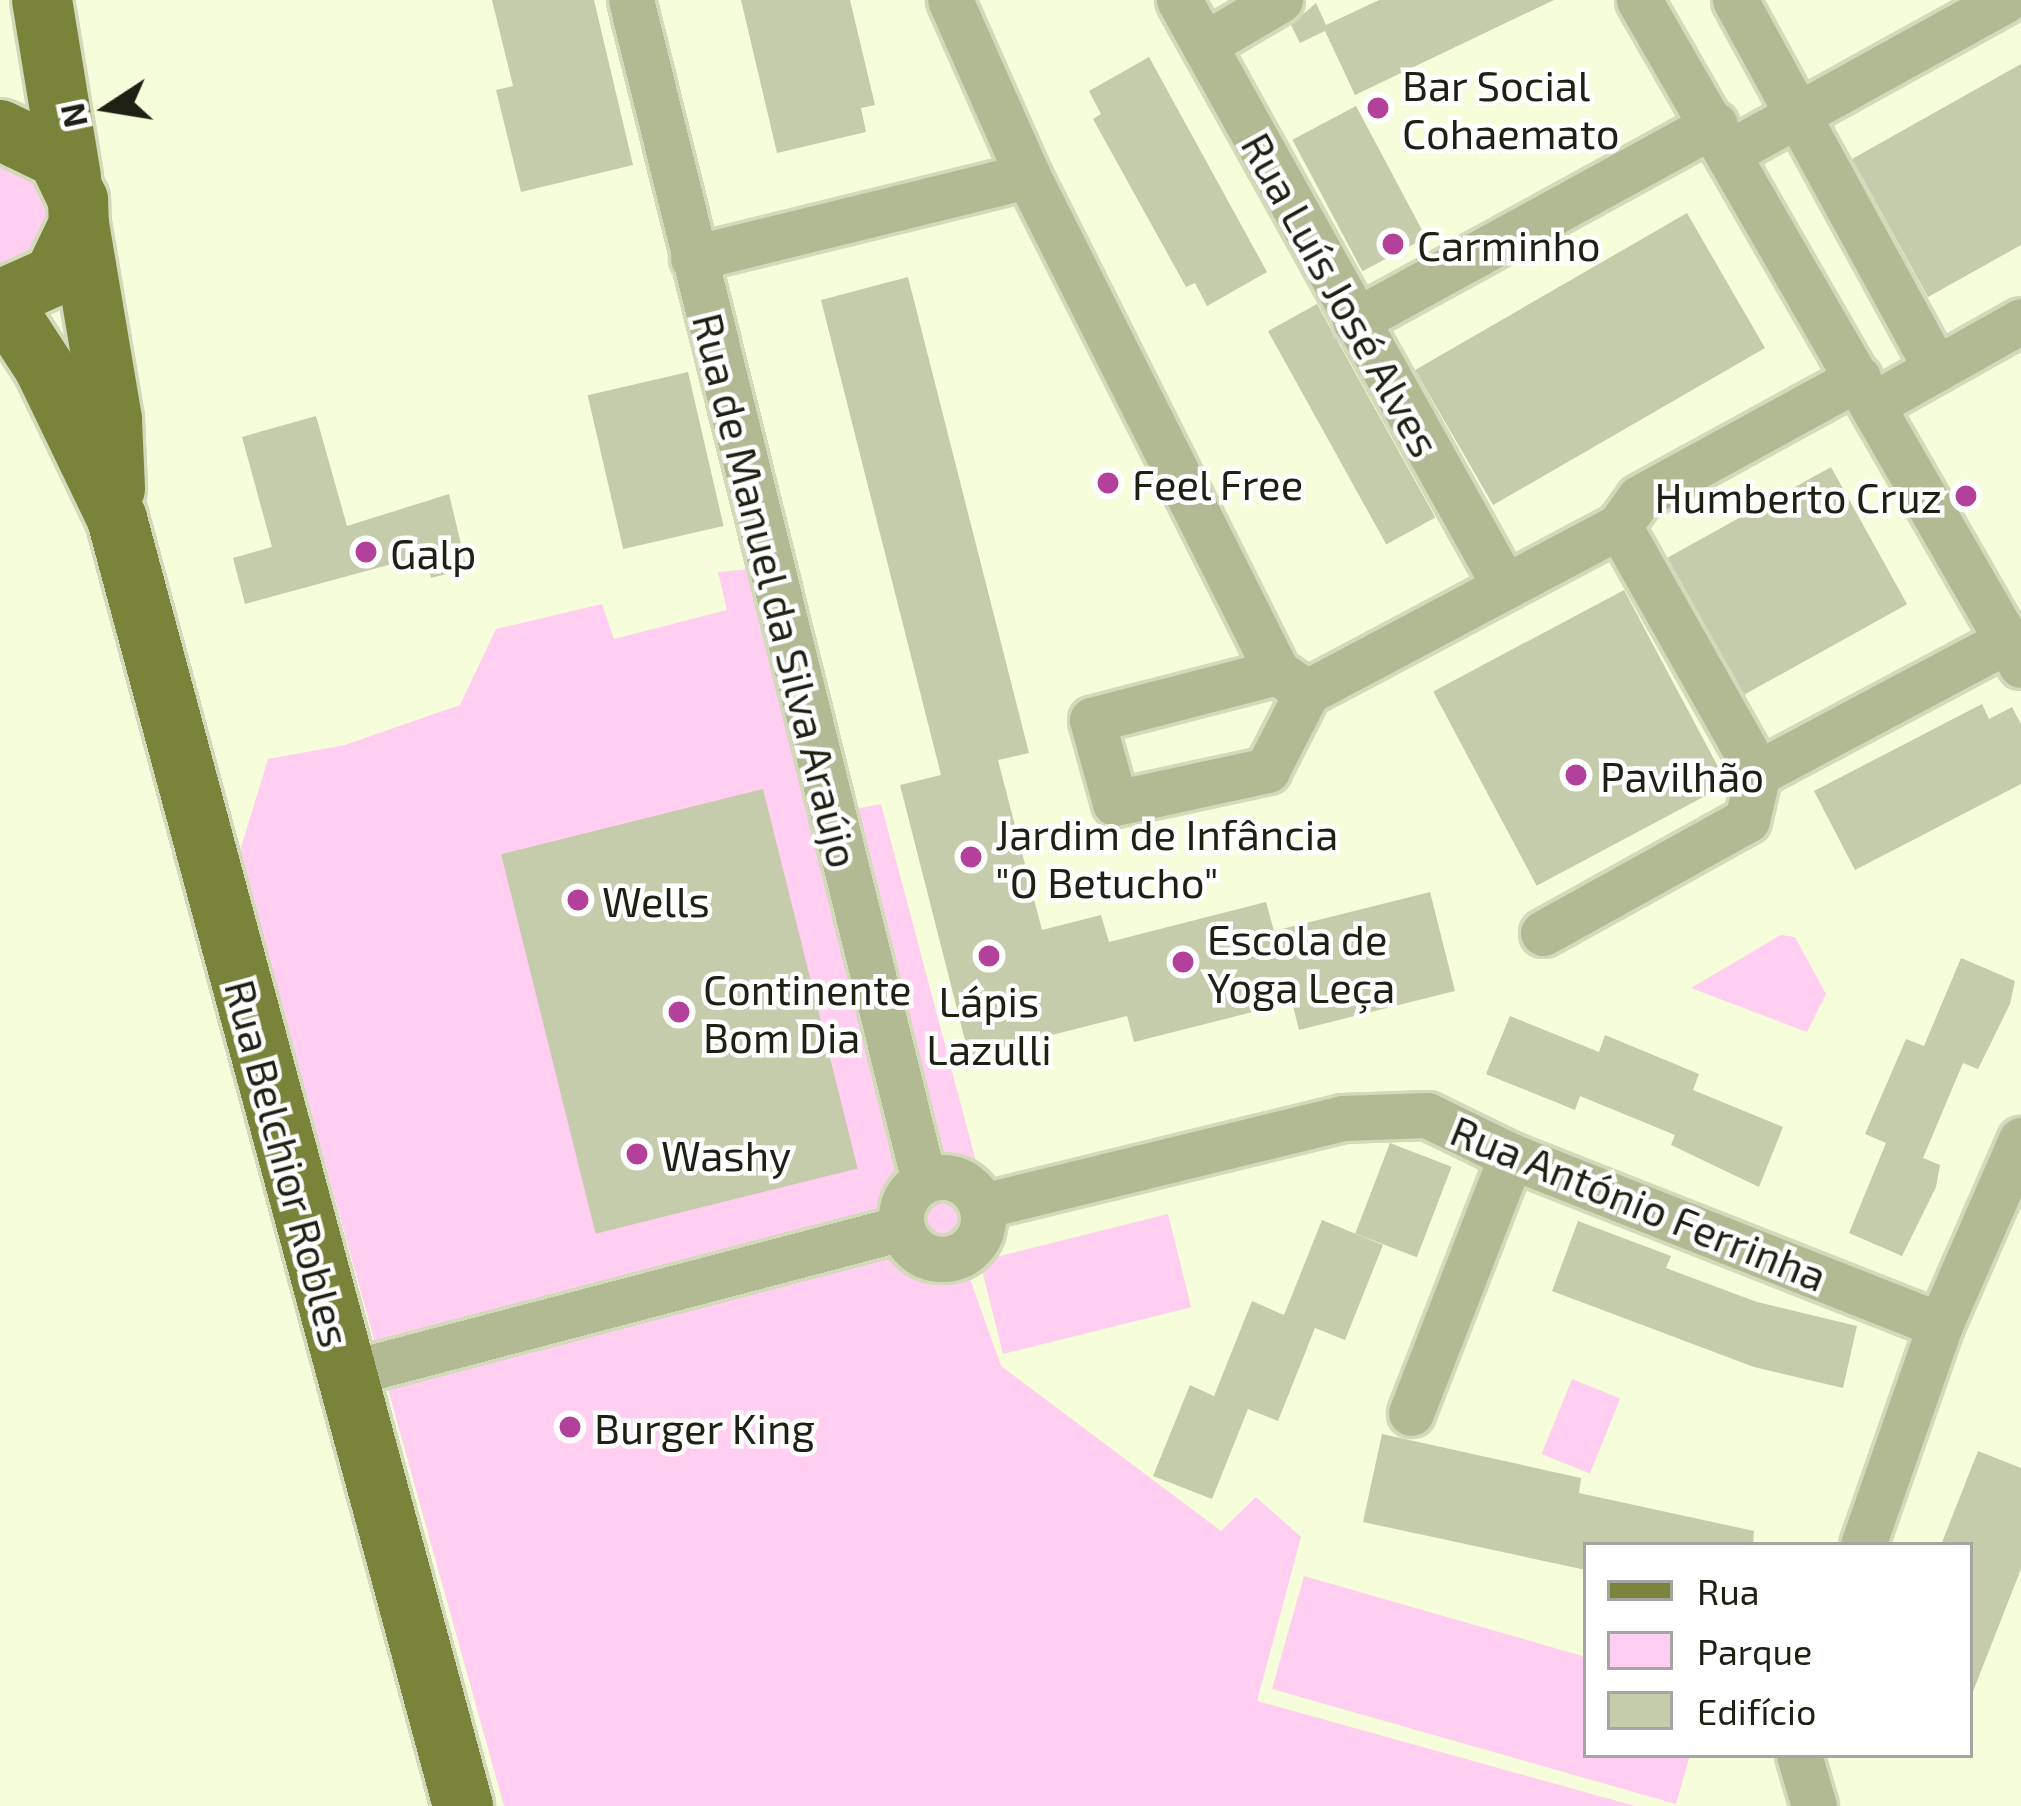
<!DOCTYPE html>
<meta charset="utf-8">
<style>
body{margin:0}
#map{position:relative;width:2021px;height:1806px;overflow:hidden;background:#f6fddb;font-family:"Exo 2",sans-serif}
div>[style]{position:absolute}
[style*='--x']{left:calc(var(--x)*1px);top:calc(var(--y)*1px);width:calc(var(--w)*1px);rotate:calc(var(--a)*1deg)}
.green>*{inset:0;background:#ffcef0;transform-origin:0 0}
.building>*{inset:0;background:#c5ccab;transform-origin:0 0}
.roads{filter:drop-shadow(3px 0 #d3dabb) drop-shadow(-3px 0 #d3dabb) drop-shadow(0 3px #d3dabb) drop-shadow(0 -3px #d3dabb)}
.minor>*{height:45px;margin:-22.5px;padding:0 22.5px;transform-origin:22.5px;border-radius:22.5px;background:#b2ba94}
.minor>.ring{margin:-22.5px;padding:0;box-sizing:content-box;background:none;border:45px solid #b2ba94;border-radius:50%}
.major>*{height:60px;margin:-30px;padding:0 30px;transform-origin:30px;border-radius:30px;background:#79843a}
.dots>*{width:33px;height:33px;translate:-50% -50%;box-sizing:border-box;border:6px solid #fff;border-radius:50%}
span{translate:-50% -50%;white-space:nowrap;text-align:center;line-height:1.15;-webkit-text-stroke:9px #fff;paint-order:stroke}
.poi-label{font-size:42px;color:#1e2014}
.left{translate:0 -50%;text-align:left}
.right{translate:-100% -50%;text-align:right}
.street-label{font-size:42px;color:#1e2014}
.legend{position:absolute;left:1583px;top:1542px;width:390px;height:216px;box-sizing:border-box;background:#fff;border:3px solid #a5a6a1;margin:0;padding:15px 21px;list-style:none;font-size:36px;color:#1e2014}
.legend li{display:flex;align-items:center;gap:24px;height:60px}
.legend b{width:60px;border:3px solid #a5a6a1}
.north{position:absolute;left:48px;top:48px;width:120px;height:120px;-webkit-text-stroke:9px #fff;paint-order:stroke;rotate:258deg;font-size:33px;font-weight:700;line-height:48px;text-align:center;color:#1e2014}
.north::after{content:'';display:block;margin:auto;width:42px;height:54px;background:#1e2014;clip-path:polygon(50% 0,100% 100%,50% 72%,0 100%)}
</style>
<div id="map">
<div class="green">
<div style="clip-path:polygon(0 150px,30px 161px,57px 205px,45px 254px,0 281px)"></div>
<div style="clip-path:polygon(749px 569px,809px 818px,881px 804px,978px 1169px,964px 1262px,1001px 1366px,1221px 1531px,1256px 1497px,1301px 1537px,1257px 1701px,1635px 1806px,504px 1806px,239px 854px,268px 759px,345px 745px,460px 705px,496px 629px,602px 604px,614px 639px,727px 610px,718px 572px)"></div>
<div style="clip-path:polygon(1781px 935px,1795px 937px,1826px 994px,1807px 1032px,1691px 988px)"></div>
<div style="left:1168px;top:1214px;width:96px;height:194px;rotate:76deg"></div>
<div style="left:1572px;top:1379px;width:52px;height:81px;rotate:22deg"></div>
<div style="clip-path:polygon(1304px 1576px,1586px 1657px,1586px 1755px,1690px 1755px,1676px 1804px,1272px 1689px)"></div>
</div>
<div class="building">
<div style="clip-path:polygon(492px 0,594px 0,633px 165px,521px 192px,496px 90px,513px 86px)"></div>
<div style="clip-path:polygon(741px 0,850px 0,875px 105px,861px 108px,866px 132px,777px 153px)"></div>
<div style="clip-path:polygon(1379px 0,1554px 0,1355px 95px,1325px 31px,1300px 43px,1291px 25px,1316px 3px,1326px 25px)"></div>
<div style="clip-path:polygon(1149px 57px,1267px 272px,1207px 306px,1195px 283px,1186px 287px,1093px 119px,1101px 114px,1089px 91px)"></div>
<div style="clip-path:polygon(2021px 64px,2021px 245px,1928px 297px,1852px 159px)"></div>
<div style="left:1356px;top:106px;width:149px;height:72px;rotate:62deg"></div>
<div style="left:1687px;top:213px;width:156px;height:314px;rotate:60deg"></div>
<div style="clip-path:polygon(908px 277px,1029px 753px,998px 760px,1042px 930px,1101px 915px,1109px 942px,1266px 902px,1274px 931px,1430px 892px,1455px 991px,1299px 1030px,1292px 1002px,1134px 1042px,1127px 1016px,969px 1056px,900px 785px,941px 775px,821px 300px)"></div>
<div style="left:1317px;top:304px;width:244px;height:56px;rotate:61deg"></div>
<div style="left:688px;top:372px;width:158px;height:103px;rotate:77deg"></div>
<div style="clip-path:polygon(316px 416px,347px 526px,449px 494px,467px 569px,431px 578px,425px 555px,245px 604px,233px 558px,272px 547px,242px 437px)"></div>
<div style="left:1831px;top:467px;width:157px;height:187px;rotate:61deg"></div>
<div style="left:1624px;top:590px;width:220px;height:216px;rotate:62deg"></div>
<div style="clip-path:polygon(1982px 704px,1989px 719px,2012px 707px,2021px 724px,2021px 784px,1855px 870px,1814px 791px)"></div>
<div style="left:763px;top:789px;width:391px;height:270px;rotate:76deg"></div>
<div style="clip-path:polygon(1961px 958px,2015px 981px,2010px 1004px,1978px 1069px,1963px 1063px,1923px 1158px,1940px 1165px,1936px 1187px,1902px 1256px,1849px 1233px,1886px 1143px,1865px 1134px,1906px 1039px,1924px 1046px)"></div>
<div style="clip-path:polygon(1510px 1016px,1599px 1052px,1605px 1035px,1699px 1074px,1693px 1090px,1783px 1127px,1759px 1187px,1671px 1145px,1675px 1135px,1580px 1096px,1575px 1110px,1486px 1074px)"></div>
<div style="left:1390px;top:1143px;width:66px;height:97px;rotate:21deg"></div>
<div style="clip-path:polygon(1322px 1220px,1383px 1245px,1345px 1340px,1315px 1328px,1278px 1421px,1248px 1409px,1212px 1499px,1153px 1476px,1190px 1385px,1214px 1396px,1252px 1301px,1284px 1315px)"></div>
<div style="clip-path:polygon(1578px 1221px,1671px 1256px,1666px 1268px,1757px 1302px,1857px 1326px,1843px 1388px,1754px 1367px,1552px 1291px)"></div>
<div style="clip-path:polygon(1382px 1434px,1581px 1478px,1579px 1493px,1754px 1531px,1753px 1545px,1586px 1545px,1586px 1570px,1363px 1522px)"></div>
<div style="clip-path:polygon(1978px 1451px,2021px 1468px,2021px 1569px,1972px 1694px,1970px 1545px,1941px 1545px)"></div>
</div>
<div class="roads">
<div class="minor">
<div style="--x:631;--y:0;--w:1217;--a:76.07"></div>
<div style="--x:950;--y:0;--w:193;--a:66.1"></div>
<div style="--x:1028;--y:176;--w:555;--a:63.34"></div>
<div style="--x:1277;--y:672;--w:36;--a:34"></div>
<div style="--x:1179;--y:0;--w:671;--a:60.95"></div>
<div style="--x:1639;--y:0;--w:767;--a:60.13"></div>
<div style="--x:1735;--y:0;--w:420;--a:61.4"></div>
<div style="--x:1205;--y:44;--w:87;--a:-30.4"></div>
<div style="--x:1730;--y:152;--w:314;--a:-28.9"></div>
<div style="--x:693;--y:258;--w:345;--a:-13.8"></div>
<div style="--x:1355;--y:321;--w:410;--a:-28.7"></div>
<div style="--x:1872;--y:405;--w:171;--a:-29.4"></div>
<div style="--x:1619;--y:526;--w:283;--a:60.6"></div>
<div style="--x:1277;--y:672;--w:191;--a:165.5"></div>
<div style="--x:1092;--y:720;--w:86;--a:74.5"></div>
<div style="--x:1115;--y:803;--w:156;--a:-12.2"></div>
<div style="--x:1267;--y:770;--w:88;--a:-62.9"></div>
<div style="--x:1307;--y:692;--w:353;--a:-28"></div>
<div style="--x:1619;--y:526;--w:34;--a:-54"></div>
<div style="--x:1639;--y:498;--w:250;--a:-28.7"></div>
<div style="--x:1758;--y:773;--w:283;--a:-28"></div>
<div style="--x:1543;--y:933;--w:233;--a:-29"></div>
<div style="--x:1747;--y:820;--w:48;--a:-76.8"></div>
<div class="ring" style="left:901px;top:1177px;width:37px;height:37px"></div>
<div style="--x:982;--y:1206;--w:372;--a:-13.7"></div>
<div style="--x:1343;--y:1118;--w:84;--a:-2"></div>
<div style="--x:1427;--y:1115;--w:93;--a:26"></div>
<div style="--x:1511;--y:1156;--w:461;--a:21.5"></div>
<div style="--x:346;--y:1374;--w:575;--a:-14.71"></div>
<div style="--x:1411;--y:1413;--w:276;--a:-68.7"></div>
<div style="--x:1863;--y:1545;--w:233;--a:-70.7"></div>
<div style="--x:1940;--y:1325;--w:202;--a:-66.4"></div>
<div style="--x:1799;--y:1755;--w:53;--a:73.6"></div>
</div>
<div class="major">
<div style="--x:42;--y:0;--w:180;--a:80.7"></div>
<div style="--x:0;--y:130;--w:64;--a:25.8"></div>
<div style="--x:58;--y:158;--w:47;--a:64.5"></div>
<div style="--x:78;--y:200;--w:24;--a:88"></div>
<div style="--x:79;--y:224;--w:58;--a:115.7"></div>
<div style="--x:54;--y:276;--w:59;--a:156"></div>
<div style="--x:79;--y:224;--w:199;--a:80.4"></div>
<div style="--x:112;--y:420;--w:69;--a:87.5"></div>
<div style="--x:1;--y:301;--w:79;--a:56.9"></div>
<div style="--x:44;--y:367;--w:169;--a:64.3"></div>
<div style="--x:117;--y:519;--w:1333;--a:74.95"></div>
</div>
</div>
<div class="dots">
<div style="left:1378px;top:108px;background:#b3409a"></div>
<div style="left:1393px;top:244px;background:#b3409a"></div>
<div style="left:1108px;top:483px;background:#b3409a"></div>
<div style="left:1966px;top:496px;background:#b3409a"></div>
<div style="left:366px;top:552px;background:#b3409a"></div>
<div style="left:1576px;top:775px;background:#b3409a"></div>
<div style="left:971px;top:857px;background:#b3409a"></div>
<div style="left:578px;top:900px;background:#b3409a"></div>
<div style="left:989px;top:956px;background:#b3409a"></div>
<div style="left:1183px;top:962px;background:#b3409a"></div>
<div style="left:679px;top:1012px;background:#b3409a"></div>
<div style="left:637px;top:1154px;background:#b3409a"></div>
<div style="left:570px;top:1427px;background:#b3409a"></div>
</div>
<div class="poi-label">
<span class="left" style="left:1402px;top:108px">Bar Social<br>Cohaemato</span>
<span class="left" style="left:1417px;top:244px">Carminho</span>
<span class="left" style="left:1132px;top:483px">Feel Free</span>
<span class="right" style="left:1942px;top:496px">Humberto Cruz</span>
<span class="left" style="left:390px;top:552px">Galp</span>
<span class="left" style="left:1600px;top:775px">Pavilhão</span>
<span class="left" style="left:995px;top:857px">Jardim de Infância<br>"O Betucho"</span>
<span class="left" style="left:602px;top:900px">Wells</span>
<span class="left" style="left:1207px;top:962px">Escola de<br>Yoga Leça</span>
<span class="left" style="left:703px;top:1012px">Continente<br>Bom Dia</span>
<span style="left:989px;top:1024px">Lápis<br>Lazulli</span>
<span class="left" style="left:661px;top:1154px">Washy</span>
<span class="left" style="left:594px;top:1427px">Burger King</span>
</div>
<div class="street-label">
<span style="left:1342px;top:294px;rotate:61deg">Rua Luís José Alves</span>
<span style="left:777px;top:590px;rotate:76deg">Rua de Manuel da Silva Araújo</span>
<span style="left:289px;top:1163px;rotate:75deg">Rua Belchior Robles</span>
<span style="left:1639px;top:1202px;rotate:22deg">Rua António Ferrinha</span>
</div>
<ul class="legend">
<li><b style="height:15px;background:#79843a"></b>Rua</li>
<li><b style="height:33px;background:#ffcef0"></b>Parque</li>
<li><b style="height:33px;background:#c5ccab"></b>Edifício</li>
</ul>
<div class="north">N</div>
</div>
